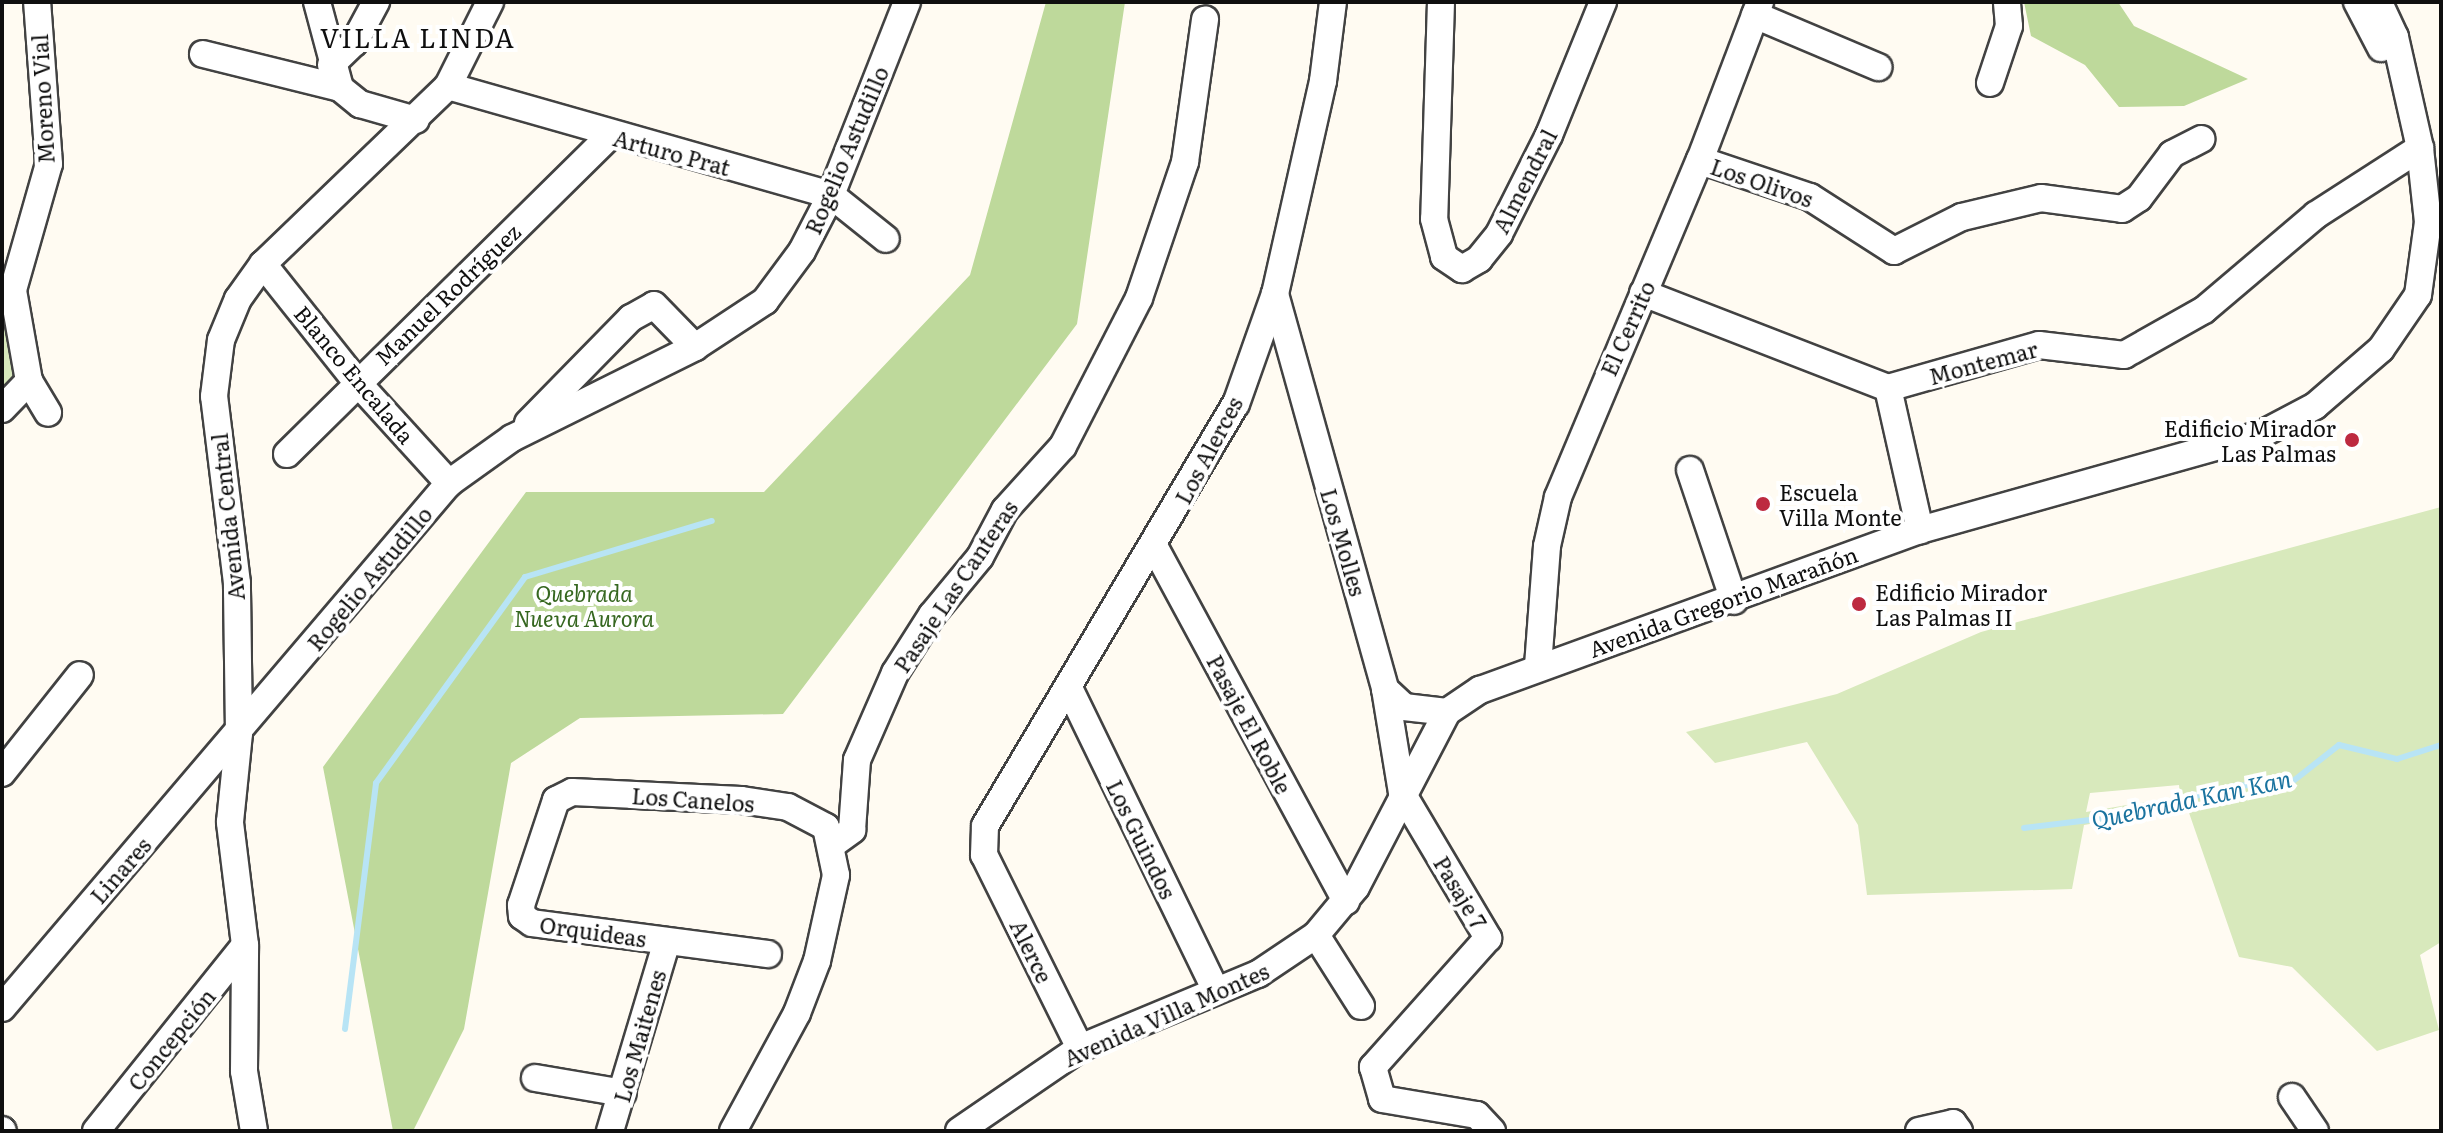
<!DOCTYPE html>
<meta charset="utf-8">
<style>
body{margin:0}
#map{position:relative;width:2443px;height:1133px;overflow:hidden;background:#fffbf2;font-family:Literata,serif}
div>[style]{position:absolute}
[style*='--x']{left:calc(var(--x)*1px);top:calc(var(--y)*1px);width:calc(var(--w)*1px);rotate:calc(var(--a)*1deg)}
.green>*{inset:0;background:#d8e9bc}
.forest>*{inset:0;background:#bed99b}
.stream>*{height:6px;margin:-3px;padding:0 3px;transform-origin:3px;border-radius:3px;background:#b8e4f5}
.roads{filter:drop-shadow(2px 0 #424242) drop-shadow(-2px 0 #424242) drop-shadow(0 2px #424242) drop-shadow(0 -2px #424242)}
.minor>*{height:26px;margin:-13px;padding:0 13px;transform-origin:13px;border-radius:13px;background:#fff}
.dots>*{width:22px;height:22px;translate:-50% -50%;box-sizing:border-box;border:4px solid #fff;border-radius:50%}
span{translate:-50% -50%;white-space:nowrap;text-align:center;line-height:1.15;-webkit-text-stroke:8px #fff;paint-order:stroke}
.street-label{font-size:22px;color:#0f0f0f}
.poi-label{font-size:22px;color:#0f0f0f}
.right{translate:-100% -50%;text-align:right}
.left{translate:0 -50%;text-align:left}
.park-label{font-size:22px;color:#366720;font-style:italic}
.water-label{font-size:24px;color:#1a739f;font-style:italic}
.quarter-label{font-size:26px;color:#0f0f0f;letter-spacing:2px}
.frame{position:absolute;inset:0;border:4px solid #0f0f0f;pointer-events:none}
</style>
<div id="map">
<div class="green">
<div style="clip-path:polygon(2px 319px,22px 375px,2px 389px)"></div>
<div style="clip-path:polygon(evenodd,2441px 507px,2441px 942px,2420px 955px,2439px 1030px,2377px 1051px,2292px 967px,2239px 957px,2187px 807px,2084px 825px,2072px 889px,1867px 895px,1858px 825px,1807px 742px,1715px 763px,1686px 732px,1837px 694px,1981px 632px,2441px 507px,2179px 785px,2180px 796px,2086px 812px,2090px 793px,2179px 785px)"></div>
</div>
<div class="forest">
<div style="clip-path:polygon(1046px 2px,1125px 2px,1077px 324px,783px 714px,580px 718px,511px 763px,464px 1029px,413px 1131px,393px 1131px,323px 767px,526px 492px,764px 492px,970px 275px)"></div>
<div style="clip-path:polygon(2024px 2px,2118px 2px,2134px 26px,2248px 79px,2184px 106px,2119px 107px,2085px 65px,2031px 36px)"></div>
</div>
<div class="stream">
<div style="--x:2024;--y:828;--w:91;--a:-7"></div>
<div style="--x:2114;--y:817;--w:125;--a:-14.4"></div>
<div style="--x:2235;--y:786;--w:57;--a:-4"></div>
<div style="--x:2292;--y:782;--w:60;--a:-38.2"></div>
<div style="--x:2339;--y:745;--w:60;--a:13.6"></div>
<div style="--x:2397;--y:759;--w:46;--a:-17.7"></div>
<div style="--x:345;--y:1029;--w:248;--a:-82.8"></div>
<div style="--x:376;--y:783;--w:254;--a:-54.1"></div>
<div style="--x:525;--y:577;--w:195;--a:-16.7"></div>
</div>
<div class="roads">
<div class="minor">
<div style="--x:317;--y:2;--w:89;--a:75"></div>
<div style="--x:1441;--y:2;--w:217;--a:91.8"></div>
<div style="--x:1434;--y:219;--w:39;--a:75"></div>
<div style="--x:1444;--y:257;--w:22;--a:34"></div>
<div style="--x:1462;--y:269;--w:20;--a:-30"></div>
<div style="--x:1479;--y:259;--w:32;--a:-51"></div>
<div style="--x:1499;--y:234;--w:111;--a:-63.2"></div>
<div style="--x:1549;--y:135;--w:144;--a:-67.9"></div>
<div style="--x:2357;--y:2;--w:52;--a:62.4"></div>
<div style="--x:1755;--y:15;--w:134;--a:22.9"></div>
<div style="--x:203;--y:54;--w:141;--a:13.9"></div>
<div style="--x:340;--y:88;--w:26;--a:39"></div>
<div style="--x:360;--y:104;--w:58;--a:15.9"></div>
<div style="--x:331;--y:65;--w:32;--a:-44"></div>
<div style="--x:354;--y:43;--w:47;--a:-61.8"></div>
<div style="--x:1990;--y:83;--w:60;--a:-71.6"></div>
<div style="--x:2009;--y:26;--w:24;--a:-95"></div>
<div style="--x:448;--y:86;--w:398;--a:15.9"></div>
<div style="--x:831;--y:195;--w:70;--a:38.7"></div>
<div style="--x:1700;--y:160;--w:116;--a:18.6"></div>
<div style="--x:1810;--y:197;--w:100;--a:32.7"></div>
<div style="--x:1894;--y:251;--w:76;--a:-26.6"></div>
<div style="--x:1962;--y:217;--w:81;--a:-13.5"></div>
<div style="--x:2041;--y:198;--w:82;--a:7.7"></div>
<div style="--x:2122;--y:209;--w:20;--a:-33"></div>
<div style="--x:2139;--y:198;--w:55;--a:-53.1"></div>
<div style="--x:2172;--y:154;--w:33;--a:-27"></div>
<div style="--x:263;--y:264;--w:151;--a:51.5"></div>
<div style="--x:357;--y:382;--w:137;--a:47.7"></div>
<div style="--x:1643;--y:293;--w:263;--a:21.2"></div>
<div style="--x:1888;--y:388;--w:157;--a:-15.9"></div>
<div style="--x:2039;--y:345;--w:86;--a:6.7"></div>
<div style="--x:2124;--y:355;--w:92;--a:-29.4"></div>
<div style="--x:2204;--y:310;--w:147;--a:-40.3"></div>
<div style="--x:2316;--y:215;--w:124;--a:-32.8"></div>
<div style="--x:1275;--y:294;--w:410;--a:74.4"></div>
<div style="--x:1385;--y:689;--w:105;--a:80.7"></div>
<div style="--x:1402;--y:793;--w:169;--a:59.3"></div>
<div style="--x:1488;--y:938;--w:173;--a:131.7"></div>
<div style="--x:1373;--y:1067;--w:33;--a:74"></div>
<div style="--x:1382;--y:1099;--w:96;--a:9.6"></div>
<div style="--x:1477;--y:1115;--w:22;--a:47"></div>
<div style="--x:29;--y:381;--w:37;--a:59"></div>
<div style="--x:1888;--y:388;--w:146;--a:77.3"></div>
<div style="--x:2;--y:409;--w:39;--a:-46"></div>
<div style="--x:29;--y:381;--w:92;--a:-100"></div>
<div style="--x:13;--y:290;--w:131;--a:-74.1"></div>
<div style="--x:49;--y:164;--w:162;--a:-94.2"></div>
<div style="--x:528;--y:423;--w:147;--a:-45.6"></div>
<div style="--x:631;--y:318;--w:26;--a:-29"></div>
<div style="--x:654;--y:305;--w:59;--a:45.7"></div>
<div style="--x:287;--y:454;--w:453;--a:-44.6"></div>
<div style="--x:1690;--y:470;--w:138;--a:71.4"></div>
<div style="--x:1154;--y:546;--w:404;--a:61.6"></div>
<div style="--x:1538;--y:666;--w:120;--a:-85.7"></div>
<div style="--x:1547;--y:546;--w:50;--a:-77.3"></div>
<div style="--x:1558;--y:497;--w:366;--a:-67.2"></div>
<div style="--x:1700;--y:160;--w:169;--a:-69.2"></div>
<div style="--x:1069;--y:688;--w:335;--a:64.1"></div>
<div style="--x:1385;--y:689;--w:26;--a:43"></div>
<div style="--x:1404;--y:707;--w:43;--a:6.6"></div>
<div style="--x:2;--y:773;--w:125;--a:-51.5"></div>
<div style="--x:833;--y:844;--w:24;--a:-36"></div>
<div style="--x:852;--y:830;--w:70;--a:-85.9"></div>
<div style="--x:857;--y:760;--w:95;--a:-66.4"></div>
<div style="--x:895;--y:673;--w:69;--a:-57.5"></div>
<div style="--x:932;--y:615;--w:75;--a:-50.4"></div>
<div style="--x:980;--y:557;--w:53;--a:-62"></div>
<div style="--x:1005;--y:510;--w:86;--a:-47.8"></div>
<div style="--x:1063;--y:446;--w:166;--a:-62.8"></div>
<div style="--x:1139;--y:298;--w:144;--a:-71.3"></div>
<div style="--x:1185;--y:162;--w:144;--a:-82"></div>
<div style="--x:1316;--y:935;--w:84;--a:57.6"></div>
<div style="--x:2;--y:1008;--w:690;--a:-49.59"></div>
<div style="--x:449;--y:483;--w:77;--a:-35.5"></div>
<div style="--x:512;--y:438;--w:204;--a:-26.4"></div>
<div style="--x:695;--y:347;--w:84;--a:-33.3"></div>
<div style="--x:765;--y:301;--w:62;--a:-53.5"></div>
<div style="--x:802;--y:251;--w:63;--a:-62.6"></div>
<div style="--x:831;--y:195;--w:207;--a:-68.5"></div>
<div style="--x:1080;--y:1048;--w:216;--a:-116.4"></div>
<div style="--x:984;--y:855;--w:29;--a:-88"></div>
<div style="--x:985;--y:826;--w:491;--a:-59.3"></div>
<div style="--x:1236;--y:404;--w:117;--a:-70.5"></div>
<div style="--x:1275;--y:294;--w:218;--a:-77.3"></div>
<div style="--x:1323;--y:81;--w:80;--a:-82.8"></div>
<div style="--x:535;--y:1078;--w:89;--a:9.7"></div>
<div style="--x:2292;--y:1097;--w:41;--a:55.9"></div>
<div style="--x:2;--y:1130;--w:1;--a:45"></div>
<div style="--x:96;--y:1131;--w:238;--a:-51.3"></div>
<div style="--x:254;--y:1131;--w:61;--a:-99.5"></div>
<div style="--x:244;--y:1071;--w:126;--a:-89.5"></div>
<div style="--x:245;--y:945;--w:124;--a:-97"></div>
<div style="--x:230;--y:822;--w:89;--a:-84.2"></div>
<div style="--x:239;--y:733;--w:150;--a:-90.8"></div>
<div style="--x:237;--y:583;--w:188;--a:-97"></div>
<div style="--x:214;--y:396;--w:56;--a:-82.9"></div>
<div style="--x:221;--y:340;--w:44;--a:-67.5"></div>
<div style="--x:238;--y:299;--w:43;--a:-54.5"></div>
<div style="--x:263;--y:264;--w:257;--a:-43.9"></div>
<div style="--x:448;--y:86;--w:94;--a:-63.4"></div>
<div style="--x:610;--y:1131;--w:198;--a:-73.3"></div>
<div style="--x:733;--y:1131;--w:134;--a:-61.5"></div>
<div style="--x:797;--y:1013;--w:56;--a:-69"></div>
<div style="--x:817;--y:961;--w:88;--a:-77.5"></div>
<div style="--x:836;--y:875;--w:49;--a:-101.8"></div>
<div style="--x:826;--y:827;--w:43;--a:-152.2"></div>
<div style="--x:788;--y:807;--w:48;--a:-171.5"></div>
<div style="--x:741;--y:800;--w:169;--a:-177.3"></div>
<div style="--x:572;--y:792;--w:18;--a:153"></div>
<div style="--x:556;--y:800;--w:111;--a:108.4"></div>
<div style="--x:521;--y:905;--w:11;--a:85"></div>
<div style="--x:522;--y:916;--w:12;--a:35"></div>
<div style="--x:532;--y:923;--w:238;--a:7.5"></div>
<div style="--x:959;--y:1131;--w:147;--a:-34.4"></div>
<div style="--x:1080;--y:1048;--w:193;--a:-22.6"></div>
<div style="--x:1258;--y:974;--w:70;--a:-33.9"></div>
<div style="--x:1316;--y:935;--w:62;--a:-50.2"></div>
<div style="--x:1356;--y:887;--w:197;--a:-62.5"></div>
<div style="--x:1447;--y:712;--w:40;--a:-34"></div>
<div style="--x:1480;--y:690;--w:468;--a:-20"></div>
<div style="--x:1920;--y:530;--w:355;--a:-15.7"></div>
<div style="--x:2262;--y:434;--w:60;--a:-27.8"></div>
<div style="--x:2315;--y:406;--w:87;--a:-40.8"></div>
<div style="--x:2381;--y:349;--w:65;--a:-55.6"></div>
<div style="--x:2418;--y:295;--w:74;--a:-82.2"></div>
<div style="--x:2428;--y:222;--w:74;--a:-96.2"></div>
<div style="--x:2420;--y:148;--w:114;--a:-102.7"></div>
<div style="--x:2395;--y:37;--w:38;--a:-115"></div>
<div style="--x:1919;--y:1131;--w:35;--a:-13"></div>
<div style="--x:1953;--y:1123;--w:10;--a:53"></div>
</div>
</div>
<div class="dots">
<div style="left:2352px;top:440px;background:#bd2a40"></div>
<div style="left:1763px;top:504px;background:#bd2a40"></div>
<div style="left:1859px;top:604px;background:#bd2a40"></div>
</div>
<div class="street-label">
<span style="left:42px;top:99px;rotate:-93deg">Moreno Vial</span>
<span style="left:846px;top:150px;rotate:-67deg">Rogelio Astudillo</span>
<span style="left:672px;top:152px;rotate:15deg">Arturo Prat</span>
<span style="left:1524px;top:181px;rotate:-63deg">Almendral</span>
<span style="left:1762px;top:182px;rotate:19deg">Los Olivos</span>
<span style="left:447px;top:294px;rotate:-44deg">Manuel Rodríguez</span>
<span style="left:1627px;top:328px;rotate:-66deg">El Cerrito</span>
<span style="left:1983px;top:362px;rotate:-15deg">Montemar</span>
<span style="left:355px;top:374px;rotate:50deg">Blanco Encalada</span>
<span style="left:1208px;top:450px;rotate:-62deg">Los Alerces</span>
<span style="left:227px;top:517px;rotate:-96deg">Avenida Central</span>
<span style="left:1344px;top:542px;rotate:74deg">Los Molles</span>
<span style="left:369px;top:578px;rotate:-50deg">Rogelio Astudillo</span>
<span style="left:955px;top:586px;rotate:-56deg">Pasaje Las Canteras</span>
<span style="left:1723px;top:601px;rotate:-20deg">Avenida Gregorio Marañón</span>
<span style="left:1250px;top:724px;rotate:62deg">Pasaje El Roble</span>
<span style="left:693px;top:799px;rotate:4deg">Los Canelos</span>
<span style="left:1142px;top:839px;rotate:64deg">Los Guindos</span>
<span style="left:120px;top:870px;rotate:-49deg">Linares</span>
<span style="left:1461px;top:892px;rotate:59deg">Pasaje 7</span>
<span style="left:593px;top:931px;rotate:8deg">Orquideas</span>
<span style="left:1032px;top:951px;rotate:64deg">Alerce</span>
<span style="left:1166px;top:1014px;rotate:-24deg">Avenida Villa Montes</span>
<span style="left:639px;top:1036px;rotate:-74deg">Los Maitenes</span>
<span style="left:171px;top:1039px;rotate:-51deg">Concepción</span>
</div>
<div class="poi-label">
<span class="right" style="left:2336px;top:440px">Edificio Mirador<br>Las Palmas</span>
<span class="left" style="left:1779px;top:504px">Escuela<br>Villa Monte</span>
<span class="left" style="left:1875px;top:604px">Edificio Mirador<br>Las Palmas II</span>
</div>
<div class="park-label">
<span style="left:584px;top:605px">Quebrada<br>Nueva Aurora</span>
</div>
<div class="water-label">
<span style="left:2191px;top:798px;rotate:-12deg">Quebrada Kan Kan</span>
</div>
<div class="quarter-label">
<span style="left:418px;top:37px">VILLA LINDA</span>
</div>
<div class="frame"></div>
</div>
